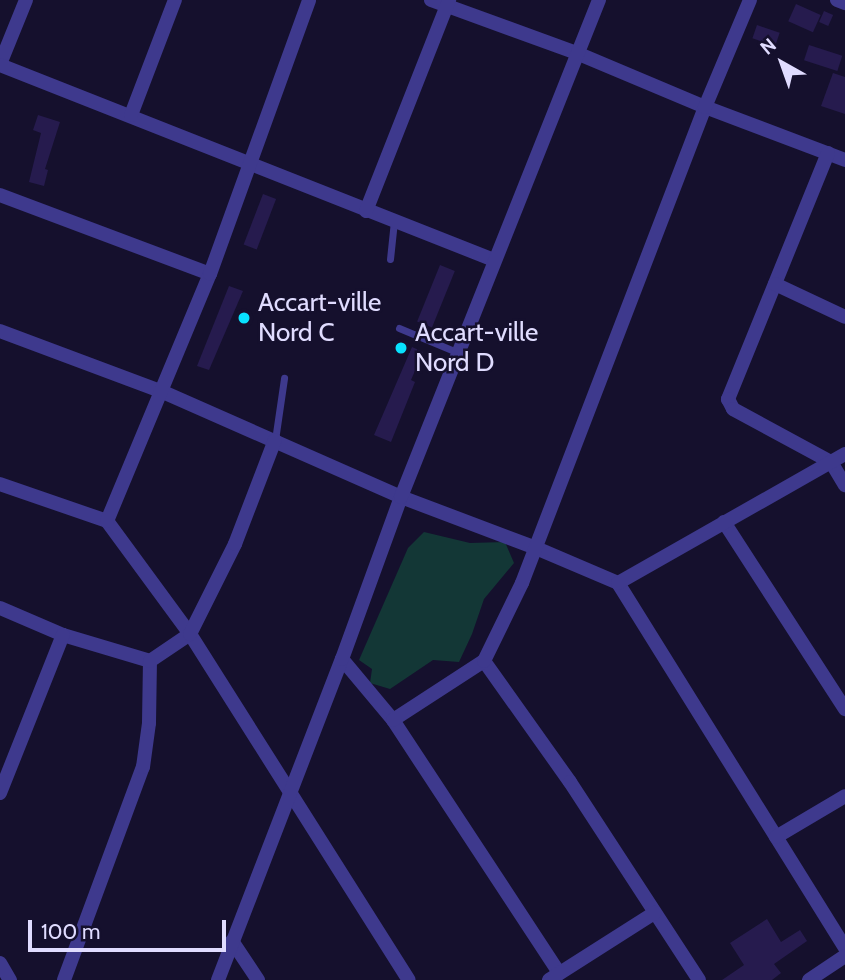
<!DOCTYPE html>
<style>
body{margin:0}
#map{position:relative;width:845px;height:980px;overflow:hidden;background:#15102d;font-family:Cabin,sans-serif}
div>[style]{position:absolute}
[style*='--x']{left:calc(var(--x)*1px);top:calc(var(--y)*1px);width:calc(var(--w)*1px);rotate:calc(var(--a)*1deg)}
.green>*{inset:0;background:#133736}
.building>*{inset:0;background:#261b4e;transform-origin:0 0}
.lane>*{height:7px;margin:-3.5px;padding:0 3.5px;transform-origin:3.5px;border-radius:3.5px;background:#3e398d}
.street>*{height:14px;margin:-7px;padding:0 7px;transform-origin:7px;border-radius:7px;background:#3e398d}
.dots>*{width:19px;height:19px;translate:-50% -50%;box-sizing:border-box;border:4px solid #15102d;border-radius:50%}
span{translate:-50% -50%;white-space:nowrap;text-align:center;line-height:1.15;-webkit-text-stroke:5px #15102d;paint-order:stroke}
.poi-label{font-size:26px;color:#e0dcff}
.left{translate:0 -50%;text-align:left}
.north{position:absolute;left:747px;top:28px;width:70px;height:70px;-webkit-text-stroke:5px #15102d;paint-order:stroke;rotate:320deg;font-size:19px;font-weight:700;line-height:28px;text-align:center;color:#e0dcff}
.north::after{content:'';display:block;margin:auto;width:24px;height:32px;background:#e0dcff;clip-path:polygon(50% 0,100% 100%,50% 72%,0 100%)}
.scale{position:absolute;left:28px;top:920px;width:198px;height:32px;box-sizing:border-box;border:4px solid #e0dcff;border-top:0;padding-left:9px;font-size:21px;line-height:24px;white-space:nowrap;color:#e0dcff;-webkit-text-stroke:5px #15102d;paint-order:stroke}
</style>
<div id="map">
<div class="green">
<div style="clip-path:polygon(424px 532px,470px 543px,505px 542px,514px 563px,484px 599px,472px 634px,459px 662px,433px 660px,390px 689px,370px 683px,372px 669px,359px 660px,408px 548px)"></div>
</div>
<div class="building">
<div style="left:796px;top:4px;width:27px;height:19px;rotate:24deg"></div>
<div style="left:824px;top:11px;width:10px;height:12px;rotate:24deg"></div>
<div style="left:757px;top:25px;width:24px;height:14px;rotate:19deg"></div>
<div style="left:809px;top:45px;width:35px;height:16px;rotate:18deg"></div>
<div style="clip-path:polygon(833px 73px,845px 77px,845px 114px,821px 106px)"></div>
<div style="clip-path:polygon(38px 115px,60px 122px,45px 169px,48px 170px,44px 186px,29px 182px,41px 133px,33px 130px)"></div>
<div style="left:263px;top:194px;width:14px;height:54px;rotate:21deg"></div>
<div style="left:440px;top:265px;width:16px;height:61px;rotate:22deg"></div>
<div style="clip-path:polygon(229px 286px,243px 291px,209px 370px,197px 366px)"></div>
<div style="clip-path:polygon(412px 347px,423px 352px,411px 380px,415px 382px,391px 442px,374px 435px)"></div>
<div style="clip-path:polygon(767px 919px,781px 942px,800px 930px,807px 941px,774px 964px,781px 973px,772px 980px,722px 980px,744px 965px,730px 943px)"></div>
</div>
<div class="lane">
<div style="--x:390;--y:259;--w:37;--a:-84"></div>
<div style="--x:399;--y:328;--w:65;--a:22.6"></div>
<div style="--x:275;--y:440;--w:63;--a:-81.7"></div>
</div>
<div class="street">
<div style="--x:431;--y:0;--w:158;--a:20"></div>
<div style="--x:579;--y:54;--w:137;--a:22.8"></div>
<div style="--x:705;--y:107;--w:150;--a:20.7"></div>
<div style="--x:837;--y:0;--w:9;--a:21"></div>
<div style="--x:0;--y:64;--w:69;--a:-67.9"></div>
<div style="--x:0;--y:65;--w:531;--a:21.54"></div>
<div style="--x:131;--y:115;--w:123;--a:-69.1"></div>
<div style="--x:828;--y:153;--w:266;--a:112.1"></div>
<div style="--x:728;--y:399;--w:11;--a:63"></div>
<div style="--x:733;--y:409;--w:111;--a:28.4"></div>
<div style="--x:831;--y:462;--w:27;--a:59"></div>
<div style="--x:0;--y:195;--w:224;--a:20.6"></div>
<div style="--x:366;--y:211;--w:227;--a:-68.5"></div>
<div style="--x:775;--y:284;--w:77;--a:25.2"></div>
<div style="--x:0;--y:331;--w:174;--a:20.5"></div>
<div style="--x:163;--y:392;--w:260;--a:23.8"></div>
<div style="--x:401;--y:497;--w:144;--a:20.7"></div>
<div style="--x:536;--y:548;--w:89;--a:23.1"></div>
<div style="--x:618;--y:583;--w:429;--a:58.1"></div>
<div style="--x:0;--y:484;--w:113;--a:19.1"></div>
<div style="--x:107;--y:521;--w:140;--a:53.7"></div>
<div style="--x:190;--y:634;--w:409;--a:57.7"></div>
<div style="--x:107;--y:521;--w:268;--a:-67.4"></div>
<div style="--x:210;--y:274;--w:291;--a:-70.1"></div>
<div style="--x:724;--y:522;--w:223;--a:57.1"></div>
<div style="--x:618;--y:583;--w:261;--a:-29.6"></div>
<div style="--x:0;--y:608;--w:69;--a:23.2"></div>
<div style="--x:63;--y:635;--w:91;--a:16.6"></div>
<div style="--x:342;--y:659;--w:80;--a:50.1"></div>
<div style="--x:393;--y:720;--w:303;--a:56.7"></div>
<div style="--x:484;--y:661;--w:148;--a:54.6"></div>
<div style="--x:570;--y:782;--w:236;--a:56.9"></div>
<div style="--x:393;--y:720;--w:108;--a:-33"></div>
<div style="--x:484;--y:661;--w:87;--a:-64"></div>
<div style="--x:522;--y:583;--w:510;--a:-68.97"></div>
<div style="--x:705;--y:107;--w:116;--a:-67.2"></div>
<div style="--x:0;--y:793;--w:170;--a:-68.3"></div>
<div style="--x:776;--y:837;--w:80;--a:-30.7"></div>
<div style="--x:232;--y:941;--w:47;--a:56.3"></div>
<div style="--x:0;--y:963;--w:20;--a:60"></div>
<div style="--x:64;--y:980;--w:227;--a:-69.7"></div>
<div style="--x:143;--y:767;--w:44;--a:-82.2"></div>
<div style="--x:149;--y:723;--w:62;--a:-89.1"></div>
<div style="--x:150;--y:661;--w:48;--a:-34"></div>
<div style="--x:190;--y:634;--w:101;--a:-63.4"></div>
<div style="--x:235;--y:544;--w:111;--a:-69"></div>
<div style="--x:218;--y:980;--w:344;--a:-68.9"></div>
<div style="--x:342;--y:659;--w:172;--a:-70"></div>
<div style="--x:401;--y:497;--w:535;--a:-68.28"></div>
<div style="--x:549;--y:980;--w:125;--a:-32.5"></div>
<div style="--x:809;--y:980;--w:43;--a:-33.7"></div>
</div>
<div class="dots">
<div style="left:244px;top:318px;background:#08e2ff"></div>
<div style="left:401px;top:348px;background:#08e2ff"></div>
</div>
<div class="poi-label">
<span class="left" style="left:258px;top:318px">Accart-ville<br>Nord C</span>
<span class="left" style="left:415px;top:348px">Accart-ville<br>Nord D</span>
</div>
<div class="north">N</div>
<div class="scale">100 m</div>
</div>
